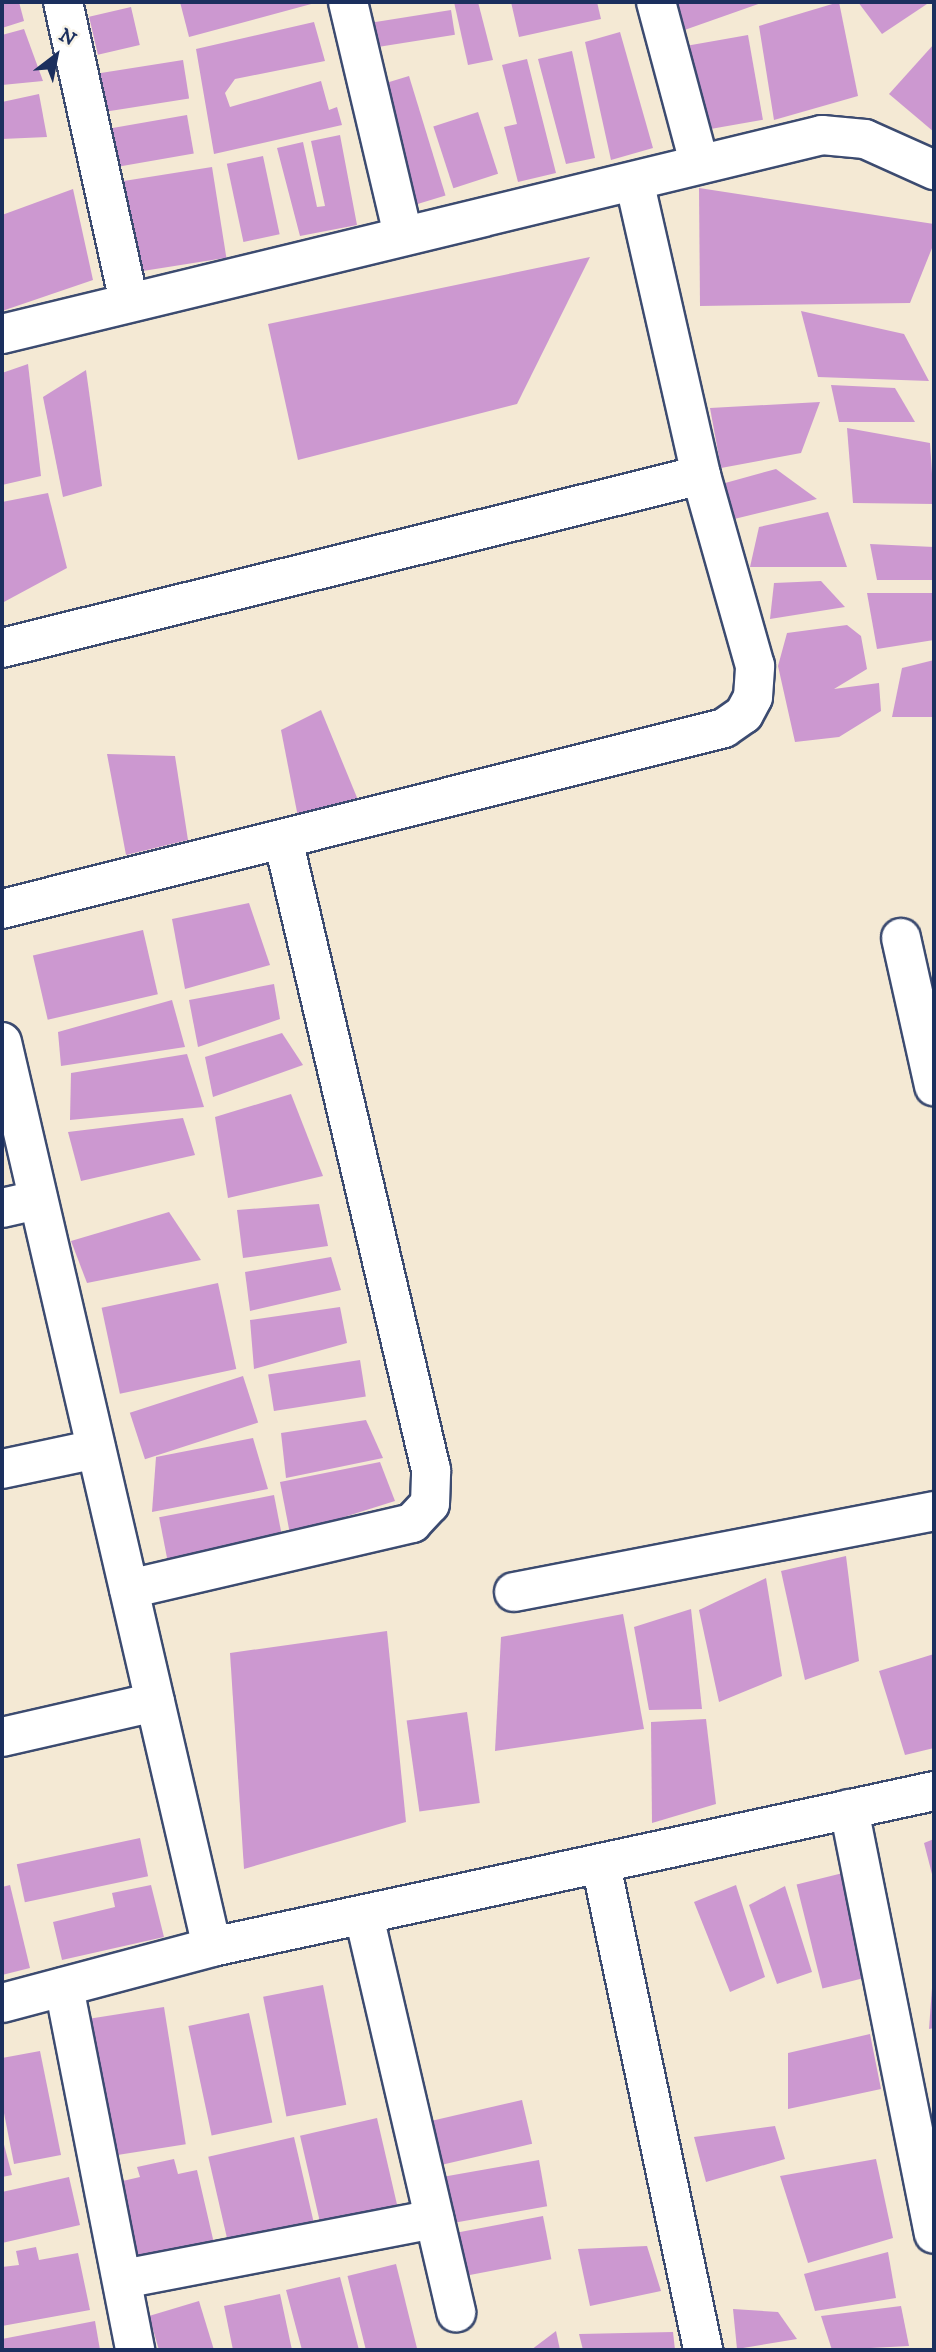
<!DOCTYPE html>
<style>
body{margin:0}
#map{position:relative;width:936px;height:2352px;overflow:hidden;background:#f4e9d4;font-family:"IM FELL DW Pica",serif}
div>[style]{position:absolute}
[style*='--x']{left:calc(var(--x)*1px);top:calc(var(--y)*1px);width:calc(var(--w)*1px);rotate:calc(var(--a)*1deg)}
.building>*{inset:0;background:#cc98d0;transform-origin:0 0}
.roads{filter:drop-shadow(2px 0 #3c4b70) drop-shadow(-2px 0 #3c4b70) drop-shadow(0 2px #3c4b70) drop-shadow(0 -2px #3c4b70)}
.minor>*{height:38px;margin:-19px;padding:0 19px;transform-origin:19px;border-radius:19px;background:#fff}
span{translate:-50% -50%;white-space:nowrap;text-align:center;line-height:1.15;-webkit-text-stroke:7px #f7f3e8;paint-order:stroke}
.frame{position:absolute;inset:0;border:4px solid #1b2f5e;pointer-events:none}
.north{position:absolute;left:21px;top:21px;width:70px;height:70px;-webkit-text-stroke:5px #f7f3e8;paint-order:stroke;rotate:32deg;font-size:19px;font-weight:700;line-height:28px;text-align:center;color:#1b2f5e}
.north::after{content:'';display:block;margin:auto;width:24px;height:32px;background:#1b2f5e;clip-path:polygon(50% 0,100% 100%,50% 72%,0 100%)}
</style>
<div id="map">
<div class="building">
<div style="clip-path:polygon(2px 2px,19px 2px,24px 21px,2px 28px)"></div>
<div style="clip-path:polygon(180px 2px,315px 2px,315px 3px,189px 37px)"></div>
<div style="clip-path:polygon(454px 2px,478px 2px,493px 60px,468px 65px)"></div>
<div style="clip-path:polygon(511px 2px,597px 2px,601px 19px,519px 37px)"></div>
<div style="clip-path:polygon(671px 2px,764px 2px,676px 33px)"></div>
<div style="clip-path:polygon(839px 2px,858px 96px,774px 120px,759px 26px)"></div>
<div style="clip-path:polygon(858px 2px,930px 2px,882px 34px)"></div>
<div style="left:131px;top:7px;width:39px;height:43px;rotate:77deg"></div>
<div style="left:451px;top:10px;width:25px;height:78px;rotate:81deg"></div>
<div style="clip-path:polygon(314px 22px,325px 61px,235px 79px,225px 93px,230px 107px,321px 81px,329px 110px,337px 107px,342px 125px,214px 154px,196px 49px)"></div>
<div style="clip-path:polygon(24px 29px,43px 81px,2px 85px,2px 35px)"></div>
<div style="clip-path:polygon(620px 32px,653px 148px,611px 160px,585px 42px)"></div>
<div style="left:748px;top:35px;width:86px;height:59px;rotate:80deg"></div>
<div style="clip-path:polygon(934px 44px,934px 132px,889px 94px)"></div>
<div style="clip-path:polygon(572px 51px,595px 158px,566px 164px,538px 59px)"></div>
<div style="clip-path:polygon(527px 59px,556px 173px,518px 182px,504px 127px,517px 124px,502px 65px)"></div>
<div style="left:183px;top:60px;width:39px;height:88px;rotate:81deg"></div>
<div style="left:409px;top:76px;width:125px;height:37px;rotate:73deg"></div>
<div style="clip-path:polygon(39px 94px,47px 137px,2px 139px,2px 102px)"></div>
<div style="left:478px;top:112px;width:65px;height:47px;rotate:72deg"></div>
<div style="left:187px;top:115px;width:39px;height:77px;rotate:80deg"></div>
<div style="clip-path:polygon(340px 135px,357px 225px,300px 236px,277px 148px,303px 142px,317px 207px,325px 206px,311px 141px)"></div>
<div style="left:263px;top:156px;width:80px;height:37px;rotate:78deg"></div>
<div style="left:212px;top:167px;width:92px;height:91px;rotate:81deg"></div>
<div style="clip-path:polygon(699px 188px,934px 224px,934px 243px,910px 303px,700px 306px)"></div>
<div style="clip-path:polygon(73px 189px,93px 280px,2px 311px,2px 215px)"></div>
<div style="clip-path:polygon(590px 257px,517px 404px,298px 460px,268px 324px)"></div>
<div style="clip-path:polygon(801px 311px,904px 334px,929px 381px,818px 377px)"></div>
<div style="clip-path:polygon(28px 364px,41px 476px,2px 485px,2px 373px)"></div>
<div style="clip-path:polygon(86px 370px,102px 486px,63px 497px,43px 397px)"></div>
<div style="clip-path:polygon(831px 385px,895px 388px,915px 422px,839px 422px)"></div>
<div style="clip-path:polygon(820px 402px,801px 453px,721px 468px,710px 408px)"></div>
<div style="clip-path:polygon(847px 428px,930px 443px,934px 504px,853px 503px)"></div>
<div style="clip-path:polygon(776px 469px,817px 499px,726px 521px,718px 485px)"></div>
<div style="clip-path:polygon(48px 493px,67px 568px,2px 603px,2px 502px)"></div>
<div style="clip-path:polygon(828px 512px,847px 567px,750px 567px,759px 527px)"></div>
<div style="clip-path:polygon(870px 544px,934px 547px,934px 580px,877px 580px)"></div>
<div style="clip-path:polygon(821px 581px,845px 607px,770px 619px,774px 583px)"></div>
<div style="clip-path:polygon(867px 593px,934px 593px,934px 640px,877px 649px)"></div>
<div style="clip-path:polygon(847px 625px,861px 636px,867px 669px,834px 689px,879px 683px,881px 711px,839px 737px,795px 742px,778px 666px,787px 633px)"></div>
<div style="clip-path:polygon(934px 660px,934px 717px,892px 717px,902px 668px)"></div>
<div style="clip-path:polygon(321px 710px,358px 800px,298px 817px,281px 730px)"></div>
<div style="clip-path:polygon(107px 754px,175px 756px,188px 840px,126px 855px)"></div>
<div style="clip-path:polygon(249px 903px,270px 965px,185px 989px,172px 919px)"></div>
<div style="left:143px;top:930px;width:66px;height:113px;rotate:77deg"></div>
<div style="clip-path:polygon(274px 984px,280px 1019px,198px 1047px,189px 1000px)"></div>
<div style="clip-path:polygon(172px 1000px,185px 1047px,61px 1066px,58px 1032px)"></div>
<div style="clip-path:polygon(282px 1033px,303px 1065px,213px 1097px,205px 1057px)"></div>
<div style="clip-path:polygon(187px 1054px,204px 1107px,70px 1120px,71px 1073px)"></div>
<div style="clip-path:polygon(291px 1094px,323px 1176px,228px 1198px,215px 1117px)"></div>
<div style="clip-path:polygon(183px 1118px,195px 1155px,81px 1181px,68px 1132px)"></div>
<div style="clip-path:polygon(319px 1204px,328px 1246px,243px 1258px,237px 1210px)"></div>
<div style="clip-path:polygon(169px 1212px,201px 1260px,87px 1283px,71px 1241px)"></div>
<div style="clip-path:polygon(331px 1257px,341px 1290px,250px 1311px,245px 1272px)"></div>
<div style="left:218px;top:1283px;width:88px;height:119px;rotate:78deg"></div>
<div style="clip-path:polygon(340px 1307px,347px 1343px,254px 1369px,250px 1320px)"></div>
<div style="left:360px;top:1360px;width:37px;height:93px;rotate:81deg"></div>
<div style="left:243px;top:1376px;width:49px;height:119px;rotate:72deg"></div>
<div style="clip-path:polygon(366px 1420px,383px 1458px,286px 1478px,281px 1433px)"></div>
<div style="clip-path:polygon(253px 1438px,268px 1489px,152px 1512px,156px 1457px)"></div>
<div style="clip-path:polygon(380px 1462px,395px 1501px,290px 1534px,280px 1482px)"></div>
<div style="left:274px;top:1495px;width:48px;height:117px;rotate:79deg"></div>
<div style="clip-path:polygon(846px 1556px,859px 1661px,805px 1680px,781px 1571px)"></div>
<div style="clip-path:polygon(766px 1578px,782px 1676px,719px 1702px,699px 1610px)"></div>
<div style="clip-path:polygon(691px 1609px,702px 1709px,649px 1710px,634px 1627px)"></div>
<div style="clip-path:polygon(623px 1614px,644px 1729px,495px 1751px,501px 1637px)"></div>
<div style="clip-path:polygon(387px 1631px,406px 1822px,244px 1869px,230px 1653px)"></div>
<div style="clip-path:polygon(934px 1654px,934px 1748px,905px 1755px,879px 1671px)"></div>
<div style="left:467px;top:1712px;width:92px;height:61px;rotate:82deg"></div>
<div style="clip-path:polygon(706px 1719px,716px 1804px,652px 1823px,651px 1722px)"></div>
<div style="left:140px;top:1838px;width:39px;height:126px;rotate:78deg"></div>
<div style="clip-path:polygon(934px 1839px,934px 1878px,933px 1878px,924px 1843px)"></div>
<div style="left:847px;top:1872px;width:107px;height:52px;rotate:76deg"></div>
<div style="clip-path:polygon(10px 1885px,30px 1968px,2px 1975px,2px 1887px)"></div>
<div style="clip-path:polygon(151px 1885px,164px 1937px,62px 1960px,53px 1922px,115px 1907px,112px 1893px)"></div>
<div style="clip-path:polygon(736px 1885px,765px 1977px,730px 1992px,694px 1902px)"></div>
<div style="clip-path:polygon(785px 1886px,812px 1972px,777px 1984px,749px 1905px)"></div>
<div style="left:323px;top:1985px;width:122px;height:61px;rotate:79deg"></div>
<div style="clip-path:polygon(932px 1988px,934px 2028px,929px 2029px)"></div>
<div style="left:164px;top:2007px;width:139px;height:74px;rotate:81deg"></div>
<div style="left:249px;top:2013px;width:112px;height:62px;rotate:78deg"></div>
<div style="clip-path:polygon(870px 2034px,881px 2089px,788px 2109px,788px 2053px)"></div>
<div style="clip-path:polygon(40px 2051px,61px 2155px,14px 2164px,2px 2103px,2px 2058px)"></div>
<div style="left:522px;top:2100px;width:45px;height:108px;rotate:77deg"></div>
<div style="left:377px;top:2118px;width:94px;height:79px;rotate:77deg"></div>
<div style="clip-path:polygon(775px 2126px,785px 2159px,706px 2182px,694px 2137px)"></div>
<div style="clip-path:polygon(2px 2137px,12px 2175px,2px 2177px)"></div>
<div style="left:294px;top:2137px;width:93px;height:88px;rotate:77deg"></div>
<div style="clip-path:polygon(174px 2159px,178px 2174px,197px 2170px,216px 2252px,141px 2267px,114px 2183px,140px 2177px,137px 2167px)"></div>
<div style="clip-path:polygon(876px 2159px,893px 2238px,808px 2263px,780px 2176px)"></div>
<div style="left:539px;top:2160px;width:47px;height:97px;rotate:80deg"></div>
<div style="clip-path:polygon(69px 2177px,80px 2225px,2px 2243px,2px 2192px)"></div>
<div style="left:543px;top:2216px;width:44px;height:91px;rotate:79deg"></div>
<div style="clip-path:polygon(647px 2246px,661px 2291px,590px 2306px,578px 2249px)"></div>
<div style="clip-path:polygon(36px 2247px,39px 2260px,78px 2253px,90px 2310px,2px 2326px,2px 2267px,19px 2265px,16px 2251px)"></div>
<div style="clip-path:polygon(888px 2252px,896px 2298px,815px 2311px,804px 2274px)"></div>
<div style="left:396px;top:2264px;width:87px;height:50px;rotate:76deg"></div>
<div style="clip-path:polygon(340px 2277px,359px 2350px,302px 2350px,286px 2290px)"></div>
<div style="clip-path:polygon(280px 2294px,292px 2350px,233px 2350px,224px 2306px)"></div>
<div style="clip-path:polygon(199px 2301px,214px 2350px,159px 2350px,149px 2316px)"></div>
<div style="clip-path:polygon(901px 2306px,909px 2346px,832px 2350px,821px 2316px)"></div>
<div style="clip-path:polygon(733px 2309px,778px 2312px,797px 2339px,737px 2349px)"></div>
<div style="clip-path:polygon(95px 2321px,100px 2350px,3px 2350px,2px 2339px)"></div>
<div style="clip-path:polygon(556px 2331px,560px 2350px,531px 2350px)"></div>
<div style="clip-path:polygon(673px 2332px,675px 2350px,583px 2350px,579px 2334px)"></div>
</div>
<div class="roads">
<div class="minor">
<div style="--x:63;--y:2;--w:307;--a:77.6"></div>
<div style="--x:348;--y:2;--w:239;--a:76.7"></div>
<div style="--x:656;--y:2;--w:166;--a:75"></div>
<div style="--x:2;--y:334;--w:844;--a:-13.64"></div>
<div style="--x:822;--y:135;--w:43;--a:5.3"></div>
<div style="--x:865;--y:139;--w:76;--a:24.2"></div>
<div style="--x:2;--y:648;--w:720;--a:-13.9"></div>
<div style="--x:2;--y:909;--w:744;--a:-14.07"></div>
<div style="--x:724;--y:728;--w:24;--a:-35"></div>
<div style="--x:744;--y:714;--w:19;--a:-62"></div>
<div style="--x:753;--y:697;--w:31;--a:-86"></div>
<div style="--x:755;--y:666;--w:198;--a:-105.8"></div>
<div style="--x:701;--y:475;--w:298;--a:-102.8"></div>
<div style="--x:901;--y:938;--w:152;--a:77.4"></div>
<div style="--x:2;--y:1042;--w:929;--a:76.94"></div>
<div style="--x:2;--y:1208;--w:37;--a:-13"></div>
<div style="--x:2;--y:1469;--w:96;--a:-12"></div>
<div style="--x:129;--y:1589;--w:291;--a:-13.1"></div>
<div style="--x:412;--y:1523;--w:26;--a:-47"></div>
<div style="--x:430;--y:1504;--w:34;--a:-88"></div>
<div style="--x:431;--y:1470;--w:648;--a:-103.2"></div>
<div style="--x:514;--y:1592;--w:428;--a:-10.9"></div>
<div style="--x:2;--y:1737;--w:157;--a:-12.9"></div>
<div style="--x:849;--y:1809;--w:433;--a:78.7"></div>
<div style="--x:601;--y:1865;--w:496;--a:78.1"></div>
<div style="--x:364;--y:1916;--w:407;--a:76.9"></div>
<div style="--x:64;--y:1987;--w:370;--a:78.9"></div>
<div style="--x:2;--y:2003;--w:217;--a:-14.9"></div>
<div style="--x:212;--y:1947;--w:739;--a:-12.19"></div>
<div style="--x:123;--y:2279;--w:317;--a:-10.9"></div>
</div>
</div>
<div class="frame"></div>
<div class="north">N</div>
</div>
